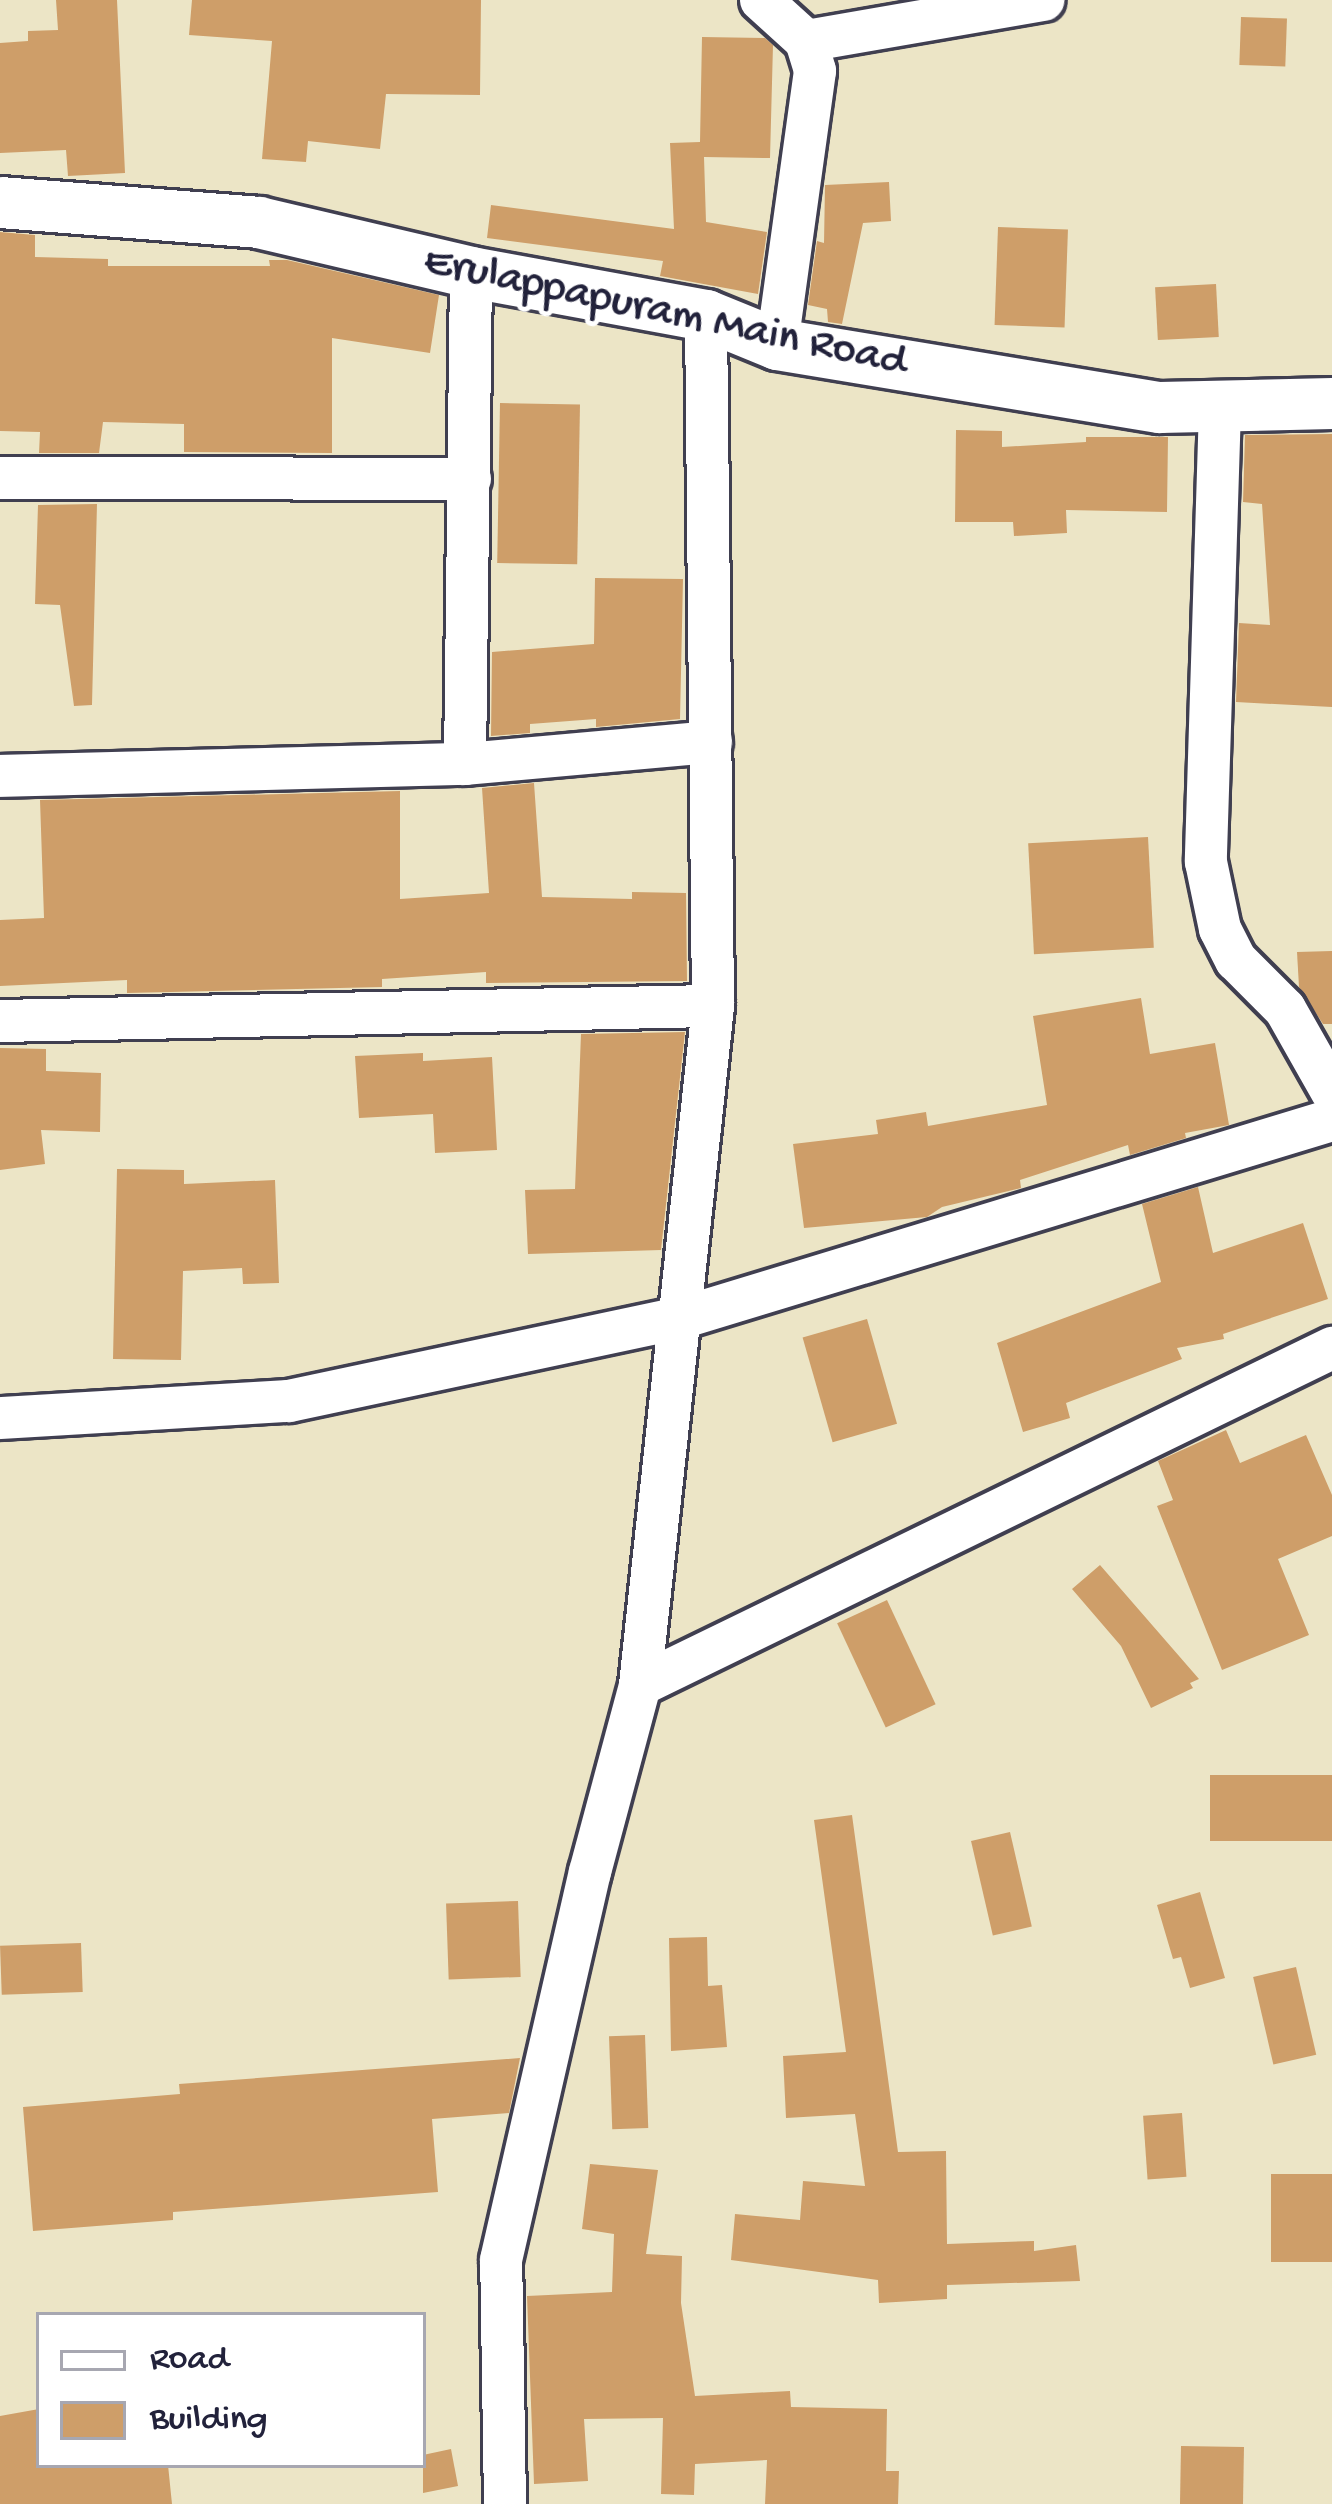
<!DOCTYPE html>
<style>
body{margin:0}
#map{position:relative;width:1332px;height:2504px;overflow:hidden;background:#ece5c6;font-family:"Gochi Hand",sans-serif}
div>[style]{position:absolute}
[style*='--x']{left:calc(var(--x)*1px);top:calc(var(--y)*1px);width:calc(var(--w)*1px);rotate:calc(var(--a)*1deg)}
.building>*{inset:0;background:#ce9e69;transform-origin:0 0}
.roads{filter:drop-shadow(3px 0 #403f50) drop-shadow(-3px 0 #403f50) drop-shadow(0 3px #403f50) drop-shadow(0 -3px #403f50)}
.minor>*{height:42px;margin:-21px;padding:0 21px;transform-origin:21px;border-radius:21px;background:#fff}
.tertiary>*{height:51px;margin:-25.5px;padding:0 25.5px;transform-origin:25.5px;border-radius:25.5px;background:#fff}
span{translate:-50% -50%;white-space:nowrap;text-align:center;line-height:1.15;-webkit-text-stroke:10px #fff;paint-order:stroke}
.street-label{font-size:45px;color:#22223b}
.legend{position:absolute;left:36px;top:2312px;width:390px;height:156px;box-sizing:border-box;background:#fff;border:3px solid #a7a7b1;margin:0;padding:15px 21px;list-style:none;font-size:36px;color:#22223b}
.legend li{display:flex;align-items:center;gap:24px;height:60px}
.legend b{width:60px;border:3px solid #a7a7b1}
</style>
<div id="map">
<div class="building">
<div style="clip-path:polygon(56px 0,117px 0,125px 173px,68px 176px,66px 150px,0 153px,0 43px,28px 41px,28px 31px,58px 30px)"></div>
<div style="clip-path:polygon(192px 0,481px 0,480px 95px,386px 94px,380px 149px,308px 141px,306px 162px,262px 159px,272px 41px,189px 35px)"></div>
<div style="left:1241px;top:17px;width:46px;height:48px;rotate:2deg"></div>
<div style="clip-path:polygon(702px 37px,765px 38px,773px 45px,770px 158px,704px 157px,706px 222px,767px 232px,758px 294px,660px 276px,663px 261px,487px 238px,491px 205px,674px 229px,670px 143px,700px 142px)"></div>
<div style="clip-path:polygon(889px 182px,891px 221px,863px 223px,842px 324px,828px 322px,827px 309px,808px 305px,817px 241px,824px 243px,825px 185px)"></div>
<div style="left:998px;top:227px;width:70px;height:98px;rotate:2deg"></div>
<div style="clip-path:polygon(0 232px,35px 235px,35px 257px,108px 259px,108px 266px,270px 266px,269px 260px,287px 260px,439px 295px,430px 353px,332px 338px,332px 453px,184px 452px,184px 424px,103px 422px,99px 453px,39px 453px,40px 432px,0 431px)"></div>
<div style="left:1216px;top:284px;width:53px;height:61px;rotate:87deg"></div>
<div style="left:500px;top:403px;width:80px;height:160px;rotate:1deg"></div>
<div style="clip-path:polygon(956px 430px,1002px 431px,1002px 447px,1086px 442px,1086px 437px,1168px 437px,1167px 512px,1066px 510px,1067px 533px,1014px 536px,1013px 522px,955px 522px)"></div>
<div style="clip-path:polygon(1332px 434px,1332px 707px,1236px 702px,1239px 623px,1270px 625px,1262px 504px,1243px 502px,1245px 435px)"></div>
<div style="clip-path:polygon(97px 504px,92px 705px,74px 706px,60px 605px,35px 604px,38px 505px)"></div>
<div style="clip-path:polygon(595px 578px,683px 579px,680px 719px,596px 727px,596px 719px,530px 724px,530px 733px,491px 736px,492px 652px,594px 644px)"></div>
<div style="clip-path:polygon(534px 783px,542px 897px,632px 899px,632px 892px,686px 893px,687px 981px,486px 983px,486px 972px,382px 979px,382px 987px,127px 993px,127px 980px,0 986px,0 920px,44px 918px,40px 800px,400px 791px,400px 899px,489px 893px,482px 788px)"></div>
<div style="left:1148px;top:837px;width:111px;height:120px;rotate:87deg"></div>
<div style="clip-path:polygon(1332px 951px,1332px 1024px,1323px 1024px,1299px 987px,1297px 952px)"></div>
<div style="clip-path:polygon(1141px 998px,1150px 1054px,1215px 1043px,1229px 1125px,1185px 1133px,1186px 1138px,1130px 1155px,1128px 1145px,1020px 1180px,1021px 1188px,942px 1207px,927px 1217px,804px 1228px,793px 1144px,878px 1134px,876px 1120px,926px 1112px,928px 1126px,1047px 1105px,1033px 1016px)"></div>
<div style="clip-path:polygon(685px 1032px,661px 1250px,528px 1254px,525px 1190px,575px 1189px,581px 1034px)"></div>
<div style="clip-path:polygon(0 1048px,46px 1049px,46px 1071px,101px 1073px,100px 1132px,41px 1130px,45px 1164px,0 1170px)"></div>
<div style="clip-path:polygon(423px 1053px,423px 1061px,492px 1057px,497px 1150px,435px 1153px,433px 1114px,359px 1118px,355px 1056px)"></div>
<div style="clip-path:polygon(117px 1169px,184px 1170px,184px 1184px,275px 1180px,279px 1283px,243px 1284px,242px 1268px,183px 1271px,181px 1360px,113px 1359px)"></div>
<div style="clip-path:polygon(1198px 1187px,1213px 1253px,1303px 1223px,1328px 1299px,1223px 1334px,1224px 1339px,1177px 1348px,1182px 1359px,1066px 1403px,1070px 1418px,1023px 1432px,997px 1343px,1161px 1282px,1142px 1204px)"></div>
<div style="left:867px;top:1319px;width:109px;height:67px;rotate:74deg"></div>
<div style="clip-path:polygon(1226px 1430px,1240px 1463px,1306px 1435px,1332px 1495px,1332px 1536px,1278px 1559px,1309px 1635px,1222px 1670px,1157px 1506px,1173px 1500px,1158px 1461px)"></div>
<div style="clip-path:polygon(1100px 1565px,1199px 1679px,1190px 1683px,1193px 1688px,1151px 1708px,1121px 1646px,1072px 1589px)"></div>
<div style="left:887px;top:1600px;width:115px;height:55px;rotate:65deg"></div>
<div style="left:1332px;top:1775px;width:66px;height:122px;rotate:90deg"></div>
<div style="clip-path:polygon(852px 1815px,898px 2152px,946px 2151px,947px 2244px,1034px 2241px,1034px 2251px,1076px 2245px,1080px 2281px,947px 2285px,947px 2299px,879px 2303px,878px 2280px,731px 2260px,735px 2214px,800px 2220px,803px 2181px,865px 2186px,855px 2114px,786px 2118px,783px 2056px,846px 2052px,814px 1820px)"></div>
<div style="left:1010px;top:1832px;width:97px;height:40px;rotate:77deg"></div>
<div style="clip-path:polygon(1200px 1892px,1225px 1978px,1190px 1988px,1181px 1957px,1173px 1959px,1157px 1905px)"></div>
<div style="left:518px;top:1901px;width:76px;height:72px;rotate:88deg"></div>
<div style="clip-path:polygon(707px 1937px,708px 1986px,722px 1985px,727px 2047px,671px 2051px,669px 1938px)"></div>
<div style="left:81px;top:1943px;width:49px;height:81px;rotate:88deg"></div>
<div style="left:1296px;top:1967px;width:90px;height:44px;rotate:77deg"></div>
<div style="left:645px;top:2035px;width:93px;height:36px;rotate:88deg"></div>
<div style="clip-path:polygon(520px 2058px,509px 2113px,432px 2119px,438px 2192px,173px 2212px,173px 2220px,33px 2231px,23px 2107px,180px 2094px,179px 2084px)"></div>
<div style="left:1182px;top:2113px;width:64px;height:39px;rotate:86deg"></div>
<div style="clip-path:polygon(590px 2164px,658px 2170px,646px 2254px,682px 2256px,681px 2303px,695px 2396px,790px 2391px,791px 2407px,887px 2409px,886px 2471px,899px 2471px,898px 2504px,765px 2504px,767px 2460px,695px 2464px,694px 2495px,661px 2494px,663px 2418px,584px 2419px,588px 2481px,534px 2484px,527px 2296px,612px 2292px,614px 2234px,582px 2229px)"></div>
<div style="left:1332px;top:2174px;width:88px;height:61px;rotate:90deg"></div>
<div style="clip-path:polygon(39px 2409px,39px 2465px,168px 2465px,172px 2504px,0 2504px,0 2416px)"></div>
<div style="left:1181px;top:2446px;width:63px;height:58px;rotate:1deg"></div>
<div style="clip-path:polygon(451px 2449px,458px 2486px,423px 2493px,423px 2455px)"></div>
</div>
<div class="roads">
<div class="minor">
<div style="--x:761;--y:0;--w:61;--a:42.3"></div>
<div style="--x:806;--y:41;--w:31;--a:73"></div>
<div style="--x:815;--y:71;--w:276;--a:97.9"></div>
<div style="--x:806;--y:41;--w:241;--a:-9.8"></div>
<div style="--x:471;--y:272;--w:492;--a:90.7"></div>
<div style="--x:465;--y:764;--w:247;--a:-5.1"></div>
<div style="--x:1220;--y:408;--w:454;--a:91.8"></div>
<div style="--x:1206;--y:862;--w:68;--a:78.2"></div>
<div style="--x:1220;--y:929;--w:35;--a:63"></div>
<div style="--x:1236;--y:960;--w:69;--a:45"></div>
<div style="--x:1285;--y:1009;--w:95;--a:60.5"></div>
<div style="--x:0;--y:478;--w:470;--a:0.1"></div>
<div style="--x:0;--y:776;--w:465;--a:-1.5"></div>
<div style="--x:0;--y:1021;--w:713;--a:-1.21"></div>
<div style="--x:0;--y:1418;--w:289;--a:-3.4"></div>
<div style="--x:289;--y:1401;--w:401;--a:-12"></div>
<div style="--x:681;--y:1318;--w:680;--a:-16.92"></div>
<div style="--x:640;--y:1685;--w:770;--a:-25.97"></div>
<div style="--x:505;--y:2504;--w:244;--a:-90.9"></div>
<div style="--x:501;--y:2260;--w:398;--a:-77.1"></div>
<div style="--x:590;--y:1872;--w:194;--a:-75"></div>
<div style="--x:640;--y:1685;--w:683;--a:-83.86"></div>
<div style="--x:713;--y:1006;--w:691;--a:-90.58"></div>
</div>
<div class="tertiary">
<div style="--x:0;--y:202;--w:259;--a:4.4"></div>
<div style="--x:258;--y:222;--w:219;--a:13.2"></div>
<div style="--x:471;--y:272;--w:239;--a:10.4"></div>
<div style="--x:706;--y:315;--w:77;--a:22.2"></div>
<div style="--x:777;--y:344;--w:387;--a:9.4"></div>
<div style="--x:1159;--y:407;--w:173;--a:-1.3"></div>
</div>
</div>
<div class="street-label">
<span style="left:665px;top:313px;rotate:12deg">Erulappapuram Main Road</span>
</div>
<ul class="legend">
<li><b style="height:15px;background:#fff"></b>Road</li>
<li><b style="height:33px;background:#ce9e69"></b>Building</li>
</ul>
</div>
